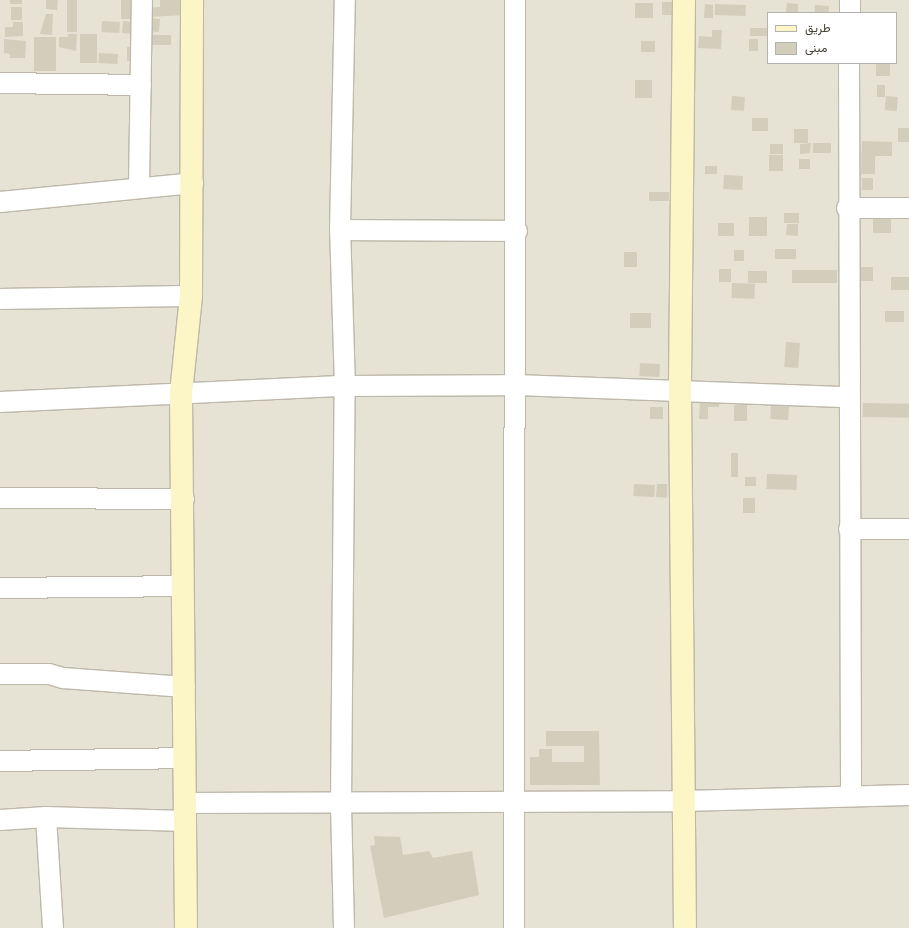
<!DOCTYPE html>
<meta charset="utf-8">
<style>
body{margin:0}
#map{position:relative;width:909px;height:928px;overflow:hidden;background:#f2f0e6;font-family:"Noto Sans",Vazirmatn,sans-serif}
div>[style]{position:absolute}
[style*='--x']{left:calc(var(--x)*1px);top:calc(var(--y)*1px);width:calc(var(--w)*1px);rotate:calc(var(--a)*1deg)}
.residential>*{inset:0;background:#e6e2d4}
.building>*{inset:0;background:#d3cdbc;transform-origin:0 0}
.roads{filter:drop-shadow(1px 0 #bdb8a9) drop-shadow(-1px 0 #bdb8a9) drop-shadow(0 1px #bdb8a9) drop-shadow(0 -1px #bdb8a9)}
.street>*{height:20px;margin:-10px;padding:0 10px;transform-origin:10px;border-radius:10px;background:#fff}
.secondary>*{height:22px;margin:-11px;padding:0 11px;transform-origin:11px;border-radius:11px;background:#fcf5c6}
span{translate:-50% -50%;white-space:nowrap;text-align:center;line-height:1.15;-webkit-text-stroke:3.5px #fff;paint-order:stroke}
.legend{position:absolute;left:767px;top:12px;width:130px;height:52px;box-sizing:border-box;background:#fff;border:1px solid #b5b3ae;margin:0;padding:5px 7px;list-style:none;font-size:12px;color:#454035}
.legend li{display:flex;align-items:center;gap:8px;height:20px}
.legend b{width:20px;border:1px solid #b5b3ae}
</style>
<div id="map">
<div class="residential">
<div style="clip-path:polygon(evenodd,0 0,909px 0,909px 928px,0 928px,0 0,768px 13px,896px 13px,896px 63px,768px 63px,768px 13px)"></div>
</div>
<div class="building">
<div style="left:10px;top:0;width:12px;height:4px"></div>
<div style="clip-path:polygon(46px 0,58px 0,57px 10px,46px 9px)"></div>
<div style="left:67px;top:0;width:10px;height:32px"></div>
<div style="left:121px;top:0;width:15px;height:19px"></div>
<div style="clip-path:polygon(160px 0,184px 0,185px 15px,148px 17px,148px 8px,160px 7px)"></div>
<div style="left:677px;top:2px;width:13px;height:15px;rotate:90deg"></div>
<div style="left:635px;top:3px;width:18px;height:15px"></div>
<div style="clip-path:polygon(787px 3px,798px 4px,798px 13px,786px 13px)"></div>
<div style="clip-path:polygon(705px 4px,713px 5px,713px 18px,704px 18px)"></div>
<div style="left:715px;top:4px;width:31px;height:11px;rotate:2deg"></div>
<div style="left:815px;top:5px;width:14px;height:8px;rotate:4deg"></div>
<div style="left:11px;top:7px;width:11px;height:13px"></div>
<div style="clip-path:polygon(46px 14px,53px 14px,52px 35px,40px 34px)"></div>
<div style="left:148px;top:18px;width:12px;height:13px;rotate:5deg"></div>
<div style="left:102px;top:21px;width:18px;height:11px;rotate:3deg"></div>
<div style="left:123px;top:21px;width:12px;height:12px;rotate:5deg"></div>
<div style="clip-path:polygon(13px 22px,23px 22px,23px 36px,5px 37px,5px 27px,13px 27px)"></div>
<div style="left:750px;top:28px;width:18px;height:8px"></div>
<div style="clip-path:polygon(712px 30px,722px 30px,721px 49px,698px 48px,699px 36px,712px 37px)"></div>
<div style="clip-path:polygon(68px 34px,77px 34px,76px 51px,59px 47px,59px 37px,68px 37px)"></div>
<div style="left:80px;top:34px;width:17px;height:29px"></div>
<div style="left:149px;top:35px;width:22px;height:10px"></div>
<div style="left:56px;top:37px;width:34px;height:22px;rotate:90deg"></div>
<div style="clip-path:polygon(4px 39px,26px 41px,25px 58px,10px 58px,10px 54px,4px 53px)"></div>
<div style="left:749px;top:39px;width:9px;height:12px"></div>
<div style="left:641px;top:41px;width:14px;height:11px"></div>
<div style="left:127px;top:47px;width:9px;height:14px"></div>
<div style="left:99px;top:53px;width:19px;height:10px;rotate:3deg"></div>
<div style="left:876px;top:63px;width:14px;height:13px"></div>
<div style="left:635px;top:80px;width:17px;height:18px"></div>
<div style="left:877px;top:85px;width:8px;height:12px"></div>
<div style="left:732px;top:96px;width:13px;height:14px;rotate:4deg"></div>
<div style="left:886px;top:96px;width:12px;height:14px;rotate:5deg"></div>
<div style="left:752px;top:118px;width:16px;height:13px"></div>
<div style="left:898px;top:128px;width:11px;height:14px"></div>
<div style="left:794px;top:129px;width:14px;height:14px"></div>
<div style="clip-path:polygon(862px 141px,892px 142px,892px 156px,875px 156px,875px 174px,861px 174px)"></div>
<div style="clip-path:polygon(811px 143px,810px 153px,800px 154px,800px 144px)"></div>
<div style="left:813px;top:143px;width:18px;height:10px"></div>
<div style="left:770px;top:144px;width:13px;height:10px"></div>
<div style="left:769px;top:155px;width:14px;height:16px"></div>
<div style="left:799px;top:159px;width:11px;height:10px"></div>
<div style="left:705px;top:166px;width:12px;height:8px"></div>
<div style="left:724px;top:175px;width:19px;height:14px;rotate:3deg"></div>
<div style="left:862px;top:178px;width:11px;height:12px"></div>
<div style="left:649px;top:192px;width:20px;height:9px"></div>
<div style="left:784px;top:213px;width:15px;height:10px"></div>
<div style="left:749px;top:217px;width:18px;height:19px"></div>
<div style="left:873px;top:219px;width:18px;height:14px"></div>
<div style="left:718px;top:223px;width:16px;height:13px"></div>
<div style="clip-path:polygon(787px 224px,798px 224px,798px 236px,786px 235px)"></div>
<div style="left:775px;top:249px;width:21px;height:10px"></div>
<div style="left:734px;top:250px;width:10px;height:11px"></div>
<div style="left:624px;top:252px;width:13px;height:15px"></div>
<div style="left:860px;top:267px;width:13px;height:14px"></div>
<div style="left:719px;top:269px;width:12px;height:13px"></div>
<div style="left:792px;top:270px;width:45px;height:13px"></div>
<div style="left:748px;top:271px;width:19px;height:12px"></div>
<div style="left:891px;top:277px;width:18px;height:13px"></div>
<div style="left:732px;top:283px;width:23px;height:15px;rotate:2deg"></div>
<div style="left:885px;top:311px;width:19px;height:11px"></div>
<div style="left:630px;top:313px;width:21px;height:15px"></div>
<div style="left:786px;top:342px;width:14px;height:25px;rotate:4deg"></div>
<div style="left:640px;top:363px;width:20px;height:13px;rotate:3deg"></div>
<div style="clip-path:polygon(700px 400px,719px 400px,719px 407px,708px 407px,708px 419px,699px 419px)"></div>
<div style="left:863px;top:403px;width:46px;height:14px;rotate:1deg"></div>
<div style="left:734px;top:405px;width:13px;height:16px"></div>
<div style="left:771px;top:405px;width:18px;height:14px;rotate:3deg"></div>
<div style="left:650px;top:407px;width:13px;height:12px"></div>
<div style="left:731px;top:453px;width:7px;height:24px"></div>
<div style="left:767px;top:474px;width:30px;height:15px;rotate:2deg"></div>
<div style="left:745px;top:477px;width:11px;height:9px"></div>
<div style="left:634px;top:484px;width:21px;height:12px;rotate:3deg"></div>
<div style="clip-path:polygon(657px 484px,667px 484px,667px 498px,656px 497px)"></div>
<div style="left:743px;top:498px;width:12px;height:15px"></div>
<div style="clip-path:polygon(546px 731px,599px 731px,600px 785px,530px 785px,530px 757px,539px 757px,539px 749px,552px 749px,552px 762px,584px 762px,584px 746px,546px 746px)"></div>
<div style="clip-path:polygon(374px 836px,400px 837px,403px 855px,429px 851px,433px 858px,472px 851px,479px 895px,384px 918px,370px 846px,375px 845px)"></div>
</div>
<div class="roads">
<div class="street">
<div style="--x:850;--y:13;--w:13;--a:-90"></div>
<div style="--x:849;--y:63;--w:732;--a:89.84"></div>
<div style="--x:0;--y:83;--w:141;--a:0.8"></div>
<div style="--x:139;--y:186;--w:186;--a:-89.1"></div>
<div style="--x:0;--y:202;--w:194;--a:-5.6"></div>
<div style="--x:847;--y:208;--w:62;--a:0"></div>
<div style="--x:340;--y:230;--w:177;--a:0.3"></div>
<div style="--x:0;--y:299;--w:191;--a:-0.9"></div>
<div style="--x:0;--y:402;--w:345;--a:-2.7"></div>
<div style="--x:345;--y:386;--w:171;--a:-0.3"></div>
<div style="--x:516;--y:385;--w:333;--a:2.1"></div>
<div style="--x:0;--y:498;--w:184;--a:0.3"></div>
<div style="--x:849;--y:529;--w:60;--a:0"></div>
<div style="--x:0;--y:588;--w:182;--a:-0.6"></div>
<div style="--x:0;--y:674;--w:49;--a:0"></div>
<div style="--x:49;--y:674;--w:15;--a:16"></div>
<div style="--x:63;--y:678;--w:122;--a:4.2"></div>
<div style="--x:0;--y:761;--w:185;--a:-0.9"></div>
<div style="--x:185;--y:803;--w:499;--a:-0.2"></div>
<div style="--x:684;--y:801;--w:225;--a:-1.5"></div>
<div style="--x:46;--y:817;--w:111;--a:86.4"></div>
<div style="--x:0;--y:820;--w:46;--a:-3.7"></div>
<div style="--x:46;--y:817;--w:139;--a:1.6"></div>
<div style="--x:344;--y:928;--w:124;--a:-91.4"></div>
<div style="--x:341;--y:804;--w:418;--a:-89.5"></div>
<div style="--x:345;--y:386;--w:156;--a:-91.8"></div>
<div style="--x:340;--y:230;--w:230;--a:-88.8"></div>
<div style="--x:514;--y:928;--w:928;--a:-89.94"></div>
</div>
<div class="secondary">
<div style="--x:684;--y:0;--w:391;--a:90.6"></div>
<div style="--x:680;--y:391;--w:537;--a:89.47"></div>
<div style="--x:186;--y:928;--w:535;--a:-90.54"></div>
<div style="--x:181;--y:393;--w:98;--a:-84.1"></div>
<div style="--x:191;--y:296;--w:296;--a:-89.8"></div>
</div>
</div>
<ul class="legend">
<li><b style="height:5px;background:#fcf5c6"></b>طريق</li>
<li><b style="height:11px;background:#d3cdbc"></b>مبنى</li>
</ul>
</div>
